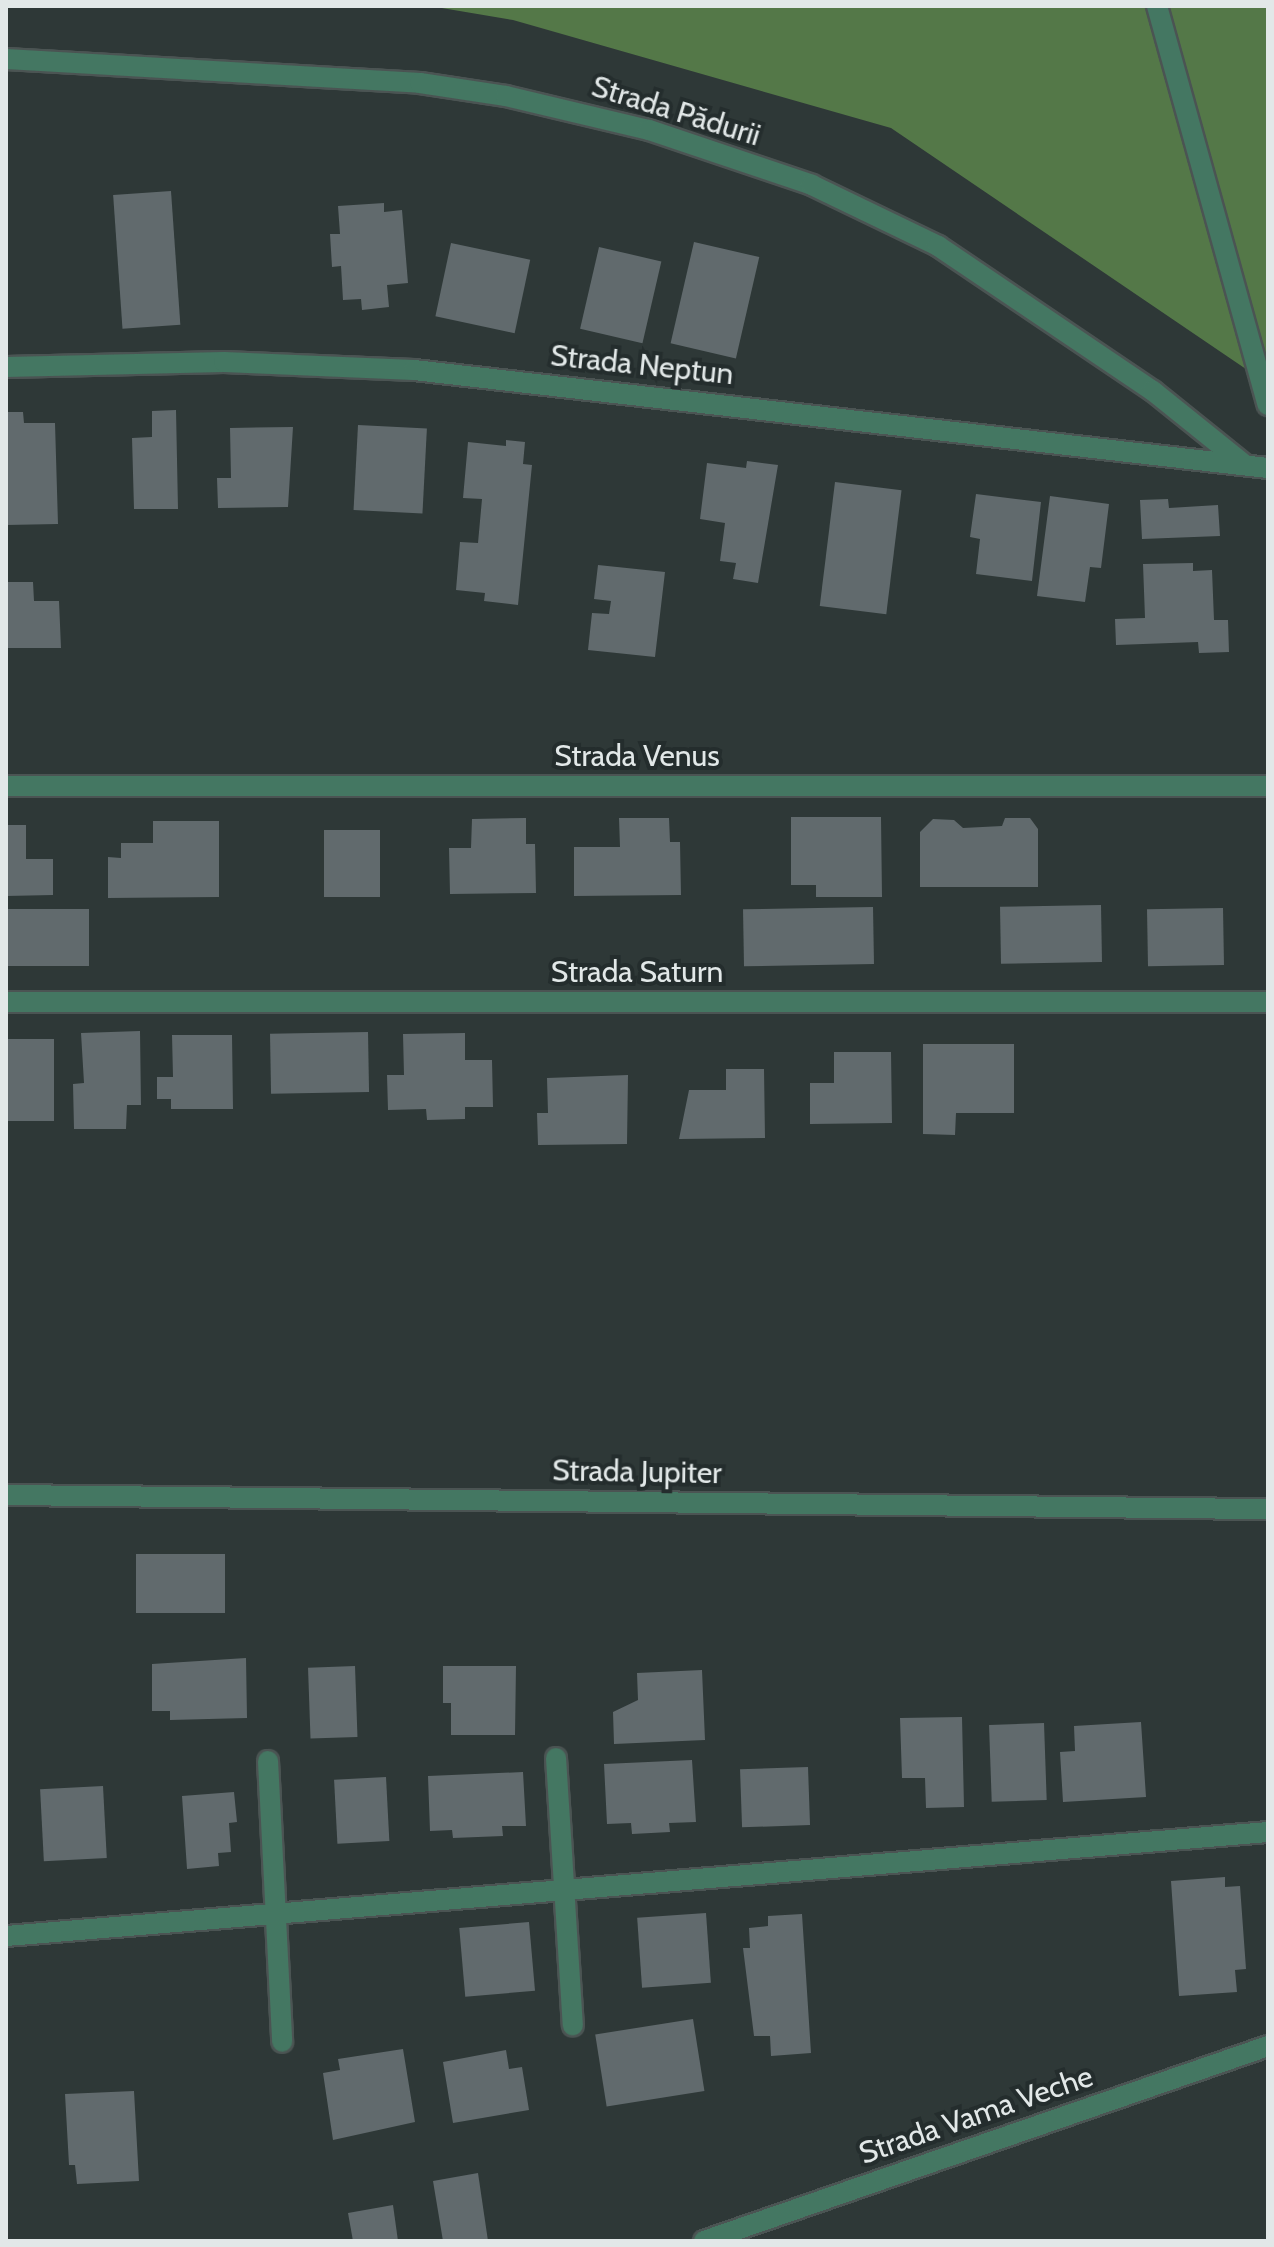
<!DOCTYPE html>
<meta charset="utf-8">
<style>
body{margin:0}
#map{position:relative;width:1274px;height:2247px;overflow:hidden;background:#2e3837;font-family:Cabin,sans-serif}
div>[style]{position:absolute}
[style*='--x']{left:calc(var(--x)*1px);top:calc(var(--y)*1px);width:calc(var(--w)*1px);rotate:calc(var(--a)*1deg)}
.forest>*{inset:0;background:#547848}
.building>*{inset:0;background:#616a6d;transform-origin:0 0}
.roads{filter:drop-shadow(2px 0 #4b5453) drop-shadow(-2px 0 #4b5453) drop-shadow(0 2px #4b5453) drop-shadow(0 -2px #4b5453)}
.lane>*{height:20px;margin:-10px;padding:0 10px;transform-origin:10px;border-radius:10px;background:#447762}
.street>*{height:20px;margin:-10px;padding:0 10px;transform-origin:10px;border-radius:10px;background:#447762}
span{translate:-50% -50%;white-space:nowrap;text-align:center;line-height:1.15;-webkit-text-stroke:8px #242d2d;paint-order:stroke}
.street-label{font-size:30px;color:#e2e8e8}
.frame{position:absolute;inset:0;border:8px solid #e2e8e8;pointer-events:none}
</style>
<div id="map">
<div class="forest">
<div style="clip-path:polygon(430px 6px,1268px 6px,1268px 384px,891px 128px,513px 20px)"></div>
</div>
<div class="building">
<div style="left:171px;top:191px;width:134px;height:58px;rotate:86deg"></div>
<div style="clip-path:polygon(384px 203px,384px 212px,402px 210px,408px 283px,387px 285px,389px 307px,362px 310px,361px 299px,343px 300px,341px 266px,332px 267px,330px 234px,340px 234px,338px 206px)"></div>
<div style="left:694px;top:242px;width:67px;height:104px;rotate:13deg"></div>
<div style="left:451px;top:243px;width:81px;height:75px;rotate:12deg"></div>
<div style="left:599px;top:247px;width:64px;height:84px;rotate:13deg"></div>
<div style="clip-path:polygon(176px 410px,178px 509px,134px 509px,132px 438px,152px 437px,152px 411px)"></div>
<div style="clip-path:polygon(6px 412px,23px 412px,24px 423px,55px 423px,58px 524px,6px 525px)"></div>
<div style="left:358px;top:425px;width:69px;height:85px;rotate:3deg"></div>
<div style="clip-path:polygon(293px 427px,288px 507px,218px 508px,217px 478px,231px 478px,230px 428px)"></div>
<div style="clip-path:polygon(506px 440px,525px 442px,523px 464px,532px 465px,518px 605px,484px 601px,485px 593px,456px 590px,460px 542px,478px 543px,482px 499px,463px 498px,468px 442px,506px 446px)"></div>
<div style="clip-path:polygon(747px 461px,778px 465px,758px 583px,733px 579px,736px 563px,720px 561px,725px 523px,700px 519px,707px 463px,746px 468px)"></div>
<div style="left:835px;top:482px;width:67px;height:125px;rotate:7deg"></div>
<div style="clip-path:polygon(976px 494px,1041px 502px,1032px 581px,976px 574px,980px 539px,970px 537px)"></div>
<div style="clip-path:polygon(1050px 496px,1109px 504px,1101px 568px,1090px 567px,1085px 602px,1037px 596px)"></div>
<div style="clip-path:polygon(1168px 499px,1169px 508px,1218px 505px,1220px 536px,1142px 539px,1140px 500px)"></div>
<div style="clip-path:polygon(1193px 563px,1193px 571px,1212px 570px,1214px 620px,1228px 620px,1229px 652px,1199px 653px,1198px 642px,1116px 645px,1115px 619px,1145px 618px,1143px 564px)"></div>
<div style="clip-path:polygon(598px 565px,665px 572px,655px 657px,588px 650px,592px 613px,609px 614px,611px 601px,594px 599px)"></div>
<div style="clip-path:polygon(6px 582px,33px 582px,34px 601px,59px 601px,61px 648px,6px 648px)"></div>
<div style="clip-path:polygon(791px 817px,881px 817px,882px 897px,816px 897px,816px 885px,791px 885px)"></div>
<div style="clip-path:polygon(526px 818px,526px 844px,535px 844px,536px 893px,450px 894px,449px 848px,471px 848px,472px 819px)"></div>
<div style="clip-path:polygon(619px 818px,669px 818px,670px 842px,680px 842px,681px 895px,574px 896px,574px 847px,620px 847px)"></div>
<div style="clip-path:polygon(1005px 818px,1030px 818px,1038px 829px,1038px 887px,920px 887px,920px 832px,933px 819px,954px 820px,963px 828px,1002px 826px)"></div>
<div style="clip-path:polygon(153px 821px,219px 821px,219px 897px,108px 898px,108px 857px,121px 858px,121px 843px,153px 843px)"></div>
<div style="clip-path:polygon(6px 825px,26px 825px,26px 859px,53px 859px,53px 895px,6px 896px)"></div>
<div style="left:324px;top:830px;width:56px;height:67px"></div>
<div style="left:1101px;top:905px;width:57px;height:101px;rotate:89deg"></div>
<div style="left:873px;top:907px;width:57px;height:130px;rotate:89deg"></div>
<div style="left:1223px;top:908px;width:57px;height:76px;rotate:89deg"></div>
<div style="left:6px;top:909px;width:83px;height:57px"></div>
<div style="clip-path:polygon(140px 1031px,141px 1105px,127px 1105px,126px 1129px,74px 1129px,73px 1084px,84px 1083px,81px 1033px)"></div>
<div style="left:368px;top:1032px;width:60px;height:98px;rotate:89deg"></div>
<div style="clip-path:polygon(465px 1033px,465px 1060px,492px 1060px,493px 1107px,465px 1107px,465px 1119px,427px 1120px,426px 1109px,388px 1110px,387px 1075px,404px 1075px,403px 1034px)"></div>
<div style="clip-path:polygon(172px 1035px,232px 1035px,233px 1109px,171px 1109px,171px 1099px,157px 1099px,157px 1077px,173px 1077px)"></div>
<div style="left:6px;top:1039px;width:48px;height:82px"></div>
<div style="clip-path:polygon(923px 1044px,1014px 1044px,1014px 1113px,956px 1113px,955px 1135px,923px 1134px)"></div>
<div style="clip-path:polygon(834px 1052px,891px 1052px,892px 1123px,810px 1124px,810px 1083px,834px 1083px)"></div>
<div style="clip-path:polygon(726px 1069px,764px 1069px,765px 1138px,679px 1139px,689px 1090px,726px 1090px)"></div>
<div style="clip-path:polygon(628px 1075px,627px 1144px,538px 1145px,537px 1113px,548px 1113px,547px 1078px)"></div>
<div style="left:136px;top:1554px;width:89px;height:59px"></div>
<div style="clip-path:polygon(246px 1658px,247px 1718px,170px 1720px,170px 1711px,152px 1711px,152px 1664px)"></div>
<div style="left:355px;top:1666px;width:71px;height:47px;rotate:88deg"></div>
<div style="clip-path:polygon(443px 1666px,516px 1666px,515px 1735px,451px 1735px,451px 1703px,443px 1703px)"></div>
<div style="clip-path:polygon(702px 1670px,705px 1740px,614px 1744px,613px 1712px,638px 1700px,637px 1673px)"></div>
<div style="clip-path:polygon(962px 1717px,964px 1807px,926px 1808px,925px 1778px,902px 1778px,900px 1718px)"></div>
<div style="clip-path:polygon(1141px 1722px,1146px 1797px,1063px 1802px,1060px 1752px,1075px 1751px,1074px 1726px)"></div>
<div style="left:1044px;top:1723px;width:77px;height:55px;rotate:88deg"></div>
<div style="clip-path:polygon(692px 1760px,696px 1822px,669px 1823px,670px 1832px,632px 1834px,631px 1823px,607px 1824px,604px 1764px)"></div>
<div style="left:808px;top:1767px;width:58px;height:68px;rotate:88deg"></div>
<div style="clip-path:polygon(523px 1772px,526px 1826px,502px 1826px,503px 1836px,453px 1838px,452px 1830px,430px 1831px,428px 1776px)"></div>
<div style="left:386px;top:1777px;width:64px;height:52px;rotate:87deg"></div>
<div style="left:103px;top:1786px;width:72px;height:63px;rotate:87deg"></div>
<div style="clip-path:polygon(234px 1792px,237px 1822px,229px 1823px,231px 1852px,218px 1853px,219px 1866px,187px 1869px,182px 1796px)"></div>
<div style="clip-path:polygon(1225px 1877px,1225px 1887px,1240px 1886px,1246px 1969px,1235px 1970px,1237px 1992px,1179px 1996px,1171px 1881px)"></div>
<div style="left:706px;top:1913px;width:70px;height:69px;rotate:86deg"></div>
<div style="clip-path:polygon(802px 1914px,811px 2053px,771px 2056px,770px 2036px,754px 2036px,743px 1948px,750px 1948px,749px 1928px,768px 1926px,768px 1916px)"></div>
<div style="left:529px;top:1922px;width:69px;height:70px;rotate:85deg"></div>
<div style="left:693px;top:2019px;width:73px;height:99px;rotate:81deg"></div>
<div style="clip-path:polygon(403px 2049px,415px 2122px,333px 2140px,323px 2073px,340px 2070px,338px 2059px)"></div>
<div style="clip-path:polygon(506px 2050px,509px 2069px,522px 2067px,529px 2110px,453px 2123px,443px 2062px)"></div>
<div style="clip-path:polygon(134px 2091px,139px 2181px,77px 2184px,75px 2165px,69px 2165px,65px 2094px)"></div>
<div style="clip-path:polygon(478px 2173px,488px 2241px,443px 2241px,433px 2181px)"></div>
<div style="clip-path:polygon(393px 2205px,398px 2241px,353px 2241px,348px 2213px)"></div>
</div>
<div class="roads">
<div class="lane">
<div style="--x:1157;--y:6;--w:414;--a:74.5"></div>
</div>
<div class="street">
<div style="--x:6;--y:59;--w:415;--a:3.3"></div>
<div style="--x:420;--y:83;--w:87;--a:8.6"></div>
<div style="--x:506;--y:96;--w:147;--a:13.4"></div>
<div style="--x:649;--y:130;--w:172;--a:18.6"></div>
<div style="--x:812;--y:185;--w:140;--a:25.8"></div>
<div style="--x:938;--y:246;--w:259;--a:34"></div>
<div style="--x:1153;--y:391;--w:118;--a:38.8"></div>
<div style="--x:6;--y:367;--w:218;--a:-1.3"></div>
<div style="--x:224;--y:362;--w:190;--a:2.4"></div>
<div style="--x:414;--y:370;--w:860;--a:6.55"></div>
<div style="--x:6;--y:786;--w:1262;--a:0"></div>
<div style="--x:6;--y:1002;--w:1262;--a:0"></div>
<div style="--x:6;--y:1495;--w:1262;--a:0.64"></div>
<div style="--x:556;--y:1758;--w:268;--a:86.4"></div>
<div style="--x:268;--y:1761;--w:281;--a:87.1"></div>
<div style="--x:6;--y:1936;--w:1266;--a:-4.71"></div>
<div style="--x:704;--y:2241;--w:597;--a:-19.07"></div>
</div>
</div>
<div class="street-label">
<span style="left:676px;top:111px;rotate:17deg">Strada Pădurii</span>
<span style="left:642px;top:365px;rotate:6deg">Strada Neptun</span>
<span style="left:637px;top:756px">Strada Venus</span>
<span style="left:637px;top:972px">Strada Saturn</span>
<span style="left:637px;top:1472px;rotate:1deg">Strada Jupiter</span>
<span style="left:976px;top:2115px;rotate:-19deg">Strada Vama Veche</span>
</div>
<div class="frame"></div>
</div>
